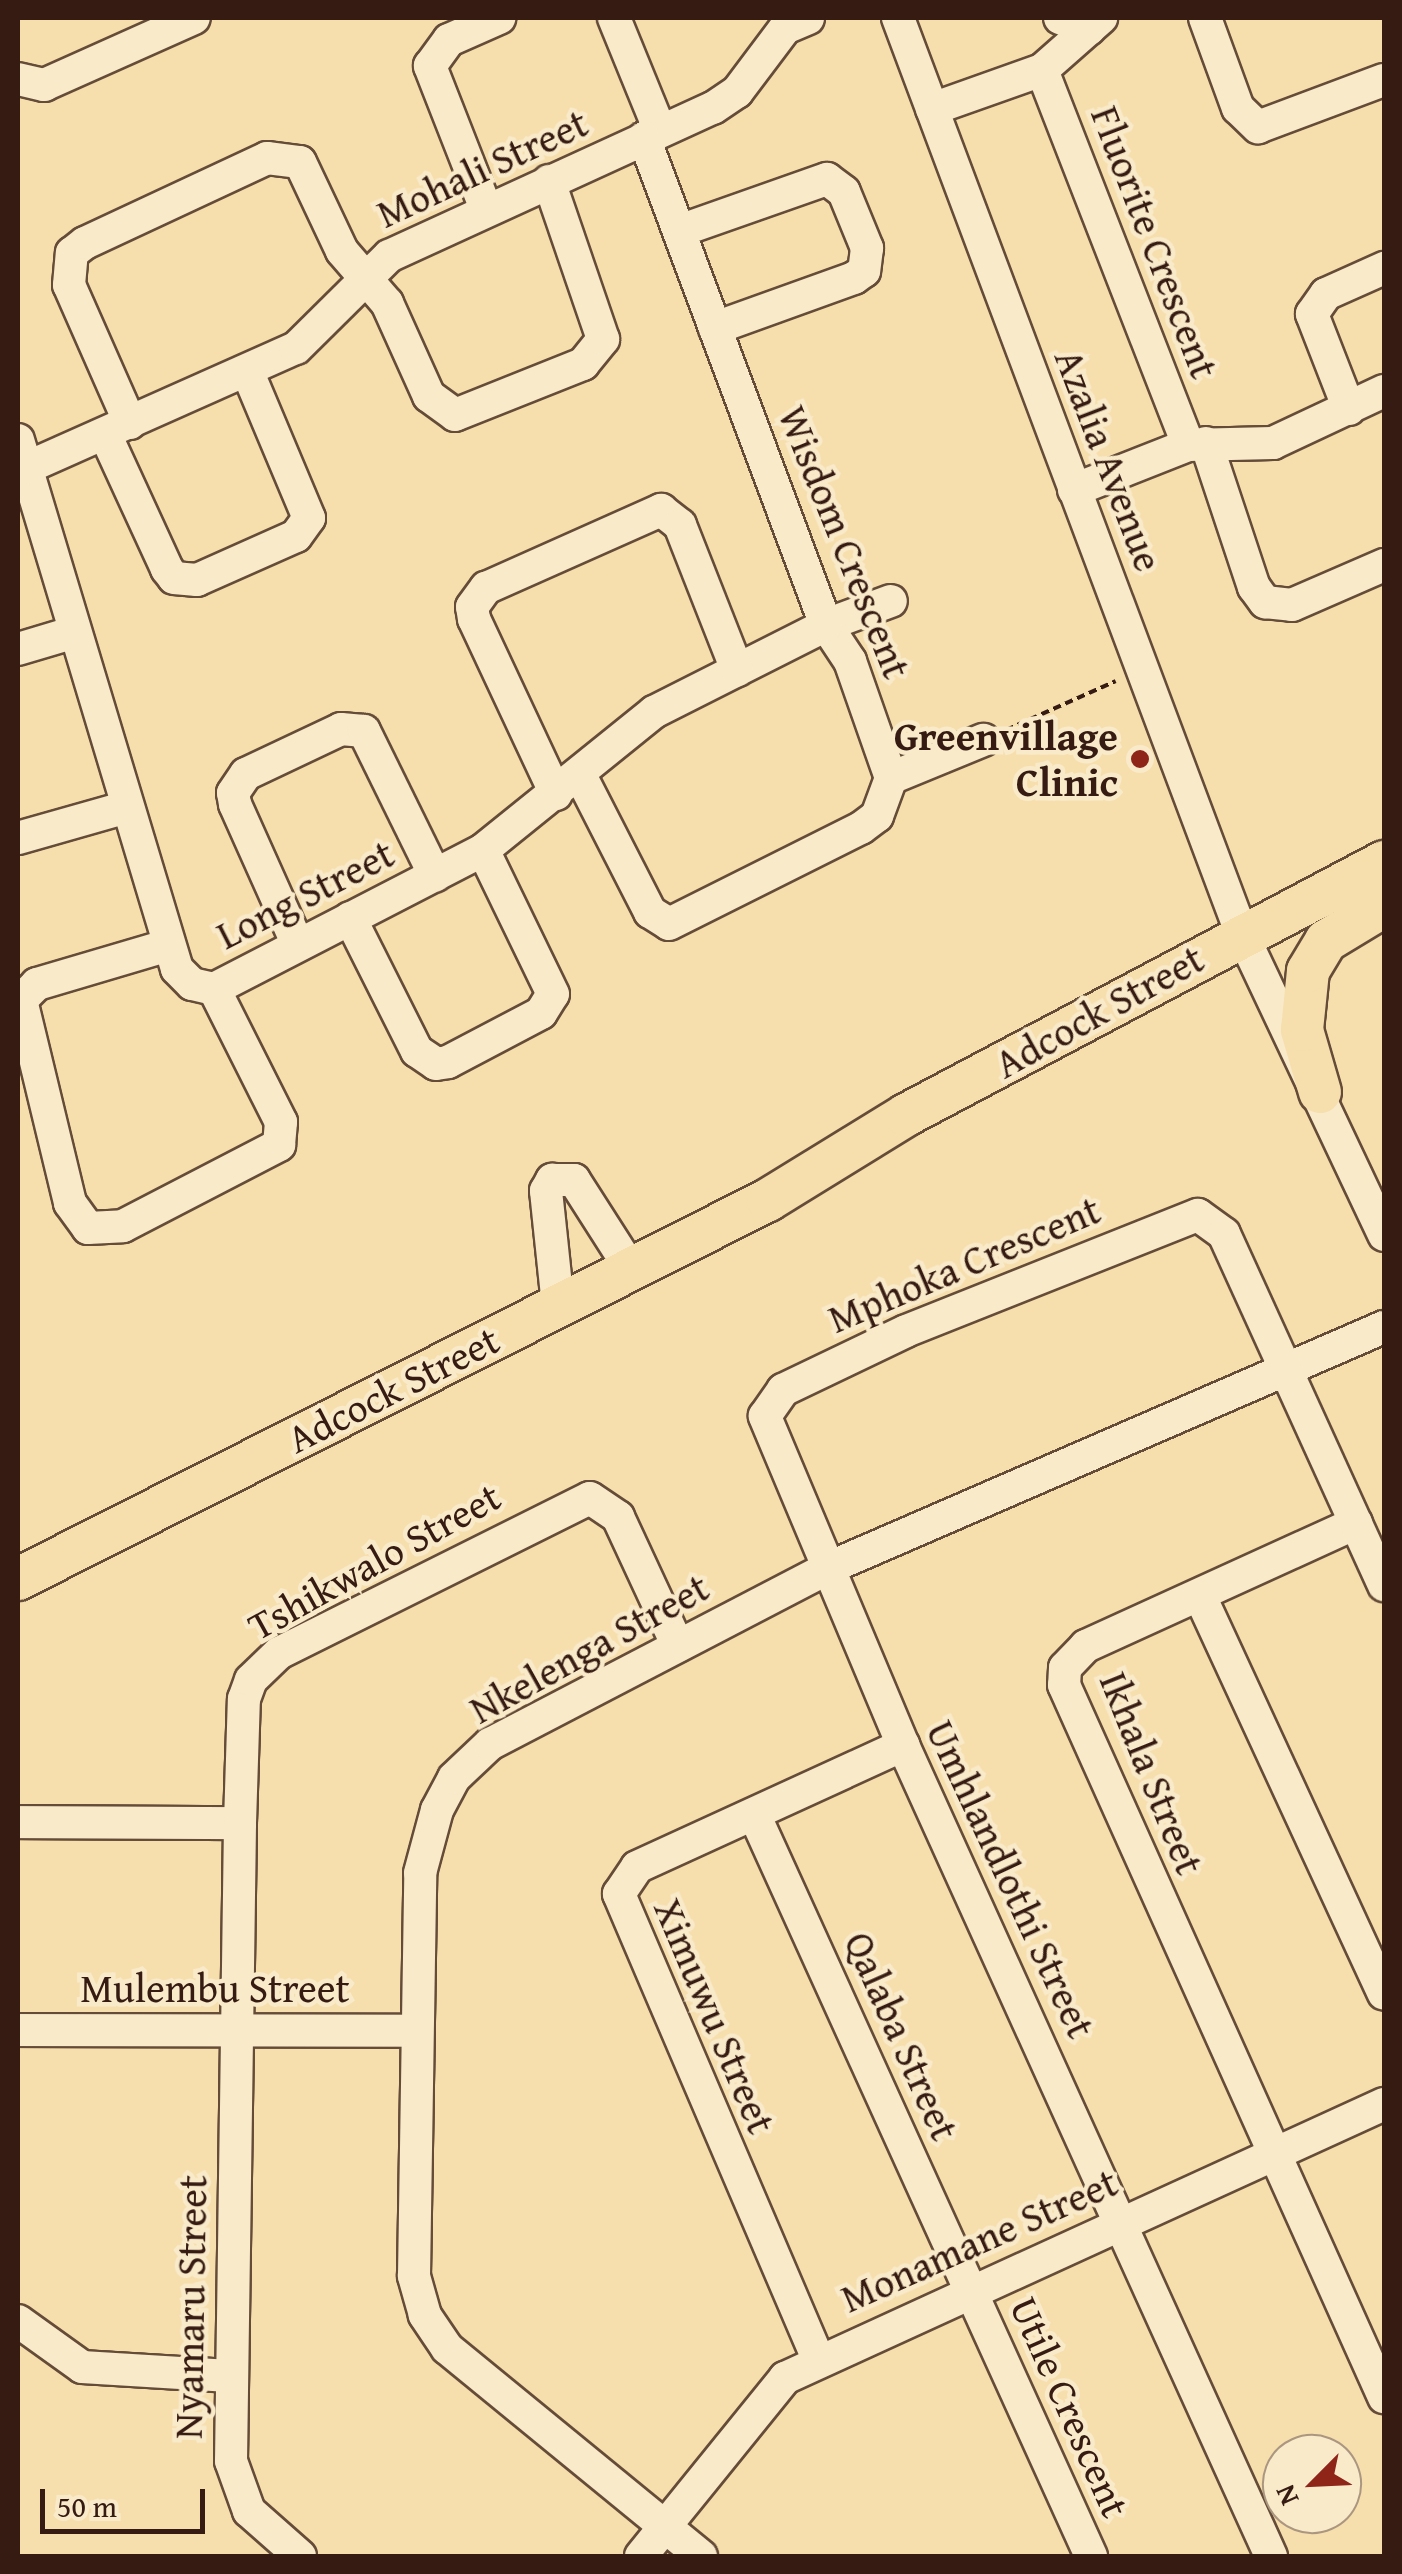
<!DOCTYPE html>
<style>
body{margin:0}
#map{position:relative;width:1402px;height:2574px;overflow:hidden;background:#f6dead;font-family:"Gentium Book Plus",serif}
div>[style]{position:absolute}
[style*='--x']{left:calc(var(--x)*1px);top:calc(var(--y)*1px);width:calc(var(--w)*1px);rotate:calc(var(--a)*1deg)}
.path>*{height:4px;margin-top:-2px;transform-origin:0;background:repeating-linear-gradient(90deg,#351b11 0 8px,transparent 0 13px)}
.roads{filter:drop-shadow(2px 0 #654c38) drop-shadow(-2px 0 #654c38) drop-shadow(0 2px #654c38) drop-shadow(0 -2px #654c38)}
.minor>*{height:32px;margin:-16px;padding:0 16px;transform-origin:16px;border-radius:16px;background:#f9eaca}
.major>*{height:42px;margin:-21px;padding:0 21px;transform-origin:21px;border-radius:21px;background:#f6dead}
.dots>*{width:28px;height:28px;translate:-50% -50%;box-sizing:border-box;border:5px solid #f9eaca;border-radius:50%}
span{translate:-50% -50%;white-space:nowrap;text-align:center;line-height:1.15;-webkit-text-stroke:9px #f9eaca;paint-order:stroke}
.street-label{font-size:40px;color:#351b11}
.poi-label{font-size:40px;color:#351b11;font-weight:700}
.right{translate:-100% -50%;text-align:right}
.frame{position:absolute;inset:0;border:20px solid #351b11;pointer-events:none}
.north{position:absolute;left:1262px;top:2434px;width:100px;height:100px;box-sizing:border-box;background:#f9eaca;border:2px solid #ab9780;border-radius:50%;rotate:246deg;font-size:28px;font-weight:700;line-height:40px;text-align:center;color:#351b11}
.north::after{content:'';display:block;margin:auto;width:35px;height:45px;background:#8f2418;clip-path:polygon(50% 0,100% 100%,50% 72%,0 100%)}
.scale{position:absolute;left:40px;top:2489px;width:165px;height:45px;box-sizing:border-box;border:5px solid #351b11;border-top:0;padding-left:12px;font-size:30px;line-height:35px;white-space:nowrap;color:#351b11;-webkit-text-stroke:8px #f9eaca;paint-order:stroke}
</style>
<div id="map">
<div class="path">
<div style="--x:1006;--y:730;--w:120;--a:-24"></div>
</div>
<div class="roads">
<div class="minor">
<div style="--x:614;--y:18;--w:122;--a:67.8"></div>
<div style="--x:898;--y:18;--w:976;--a:69.43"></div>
<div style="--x:1241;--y:932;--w:335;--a:64.7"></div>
<div style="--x:1060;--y:18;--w:31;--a:21"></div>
<div style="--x:1205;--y:18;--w:96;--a:69.9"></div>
<div style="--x:1238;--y:108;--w:28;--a:44"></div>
<div style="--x:1258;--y:127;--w:134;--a:-20.5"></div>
<div style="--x:1042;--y:70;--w:402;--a:68.7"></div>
<div style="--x:18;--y:79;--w:27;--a:13"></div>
<div style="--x:44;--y:85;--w:164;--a:-24.1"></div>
<div style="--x:932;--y:109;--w:117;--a:-19.5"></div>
<div style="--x:1042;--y:70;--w:79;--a:-41.4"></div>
<div style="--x:486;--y:209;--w:154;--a:-111.4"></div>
<div style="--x:430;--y:66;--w:32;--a:-54"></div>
<div style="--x:449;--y:40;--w:55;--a:-23.7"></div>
<div style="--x:679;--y:231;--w:157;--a:-19.4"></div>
<div style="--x:827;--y:179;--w:21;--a:37"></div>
<div style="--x:844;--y:192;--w:61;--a:67.7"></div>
<div style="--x:867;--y:248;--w:23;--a:97"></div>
<div style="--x:864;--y:271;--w:12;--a:145"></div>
<div style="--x:854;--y:278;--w:148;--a:160.2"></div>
<div style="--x:1349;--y:409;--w:102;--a:-111.3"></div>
<div style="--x:1312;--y:314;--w:24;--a:-55"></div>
<div style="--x:1326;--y:294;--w:64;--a:-24.1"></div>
<div style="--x:130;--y:423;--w:151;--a:-113.8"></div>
<div style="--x:69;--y:285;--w:32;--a:-85"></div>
<div style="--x:72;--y:253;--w:16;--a:-38"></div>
<div style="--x:85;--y:243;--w:201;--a:-25"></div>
<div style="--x:267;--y:158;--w:33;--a:7"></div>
<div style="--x:300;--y:162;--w:98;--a:64.7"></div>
<div style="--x:342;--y:251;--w:69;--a:49.1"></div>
<div style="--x:387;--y:303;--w:102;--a:65.7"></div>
<div style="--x:429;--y:396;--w:32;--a:36"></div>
<div style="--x:455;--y:415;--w:138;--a:-21.7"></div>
<div style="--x:583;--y:364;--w:32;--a:-51"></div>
<div style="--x:603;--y:339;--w:167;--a:-108.9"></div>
<div style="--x:105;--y:434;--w:149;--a:65.3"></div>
<div style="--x:167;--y:569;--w:11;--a:52"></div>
<div style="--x:174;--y:578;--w:23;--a:5"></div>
<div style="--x:197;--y:580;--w:108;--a:-24"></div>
<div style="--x:296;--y:536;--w:22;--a:-54"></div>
<div style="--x:309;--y:518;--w:157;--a:-112.8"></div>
<div style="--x:18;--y:440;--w:552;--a:73.27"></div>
<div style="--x:177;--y:969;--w:21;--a:45"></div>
<div style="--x:192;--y:984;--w:23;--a:13"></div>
<div style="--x:214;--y:989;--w:303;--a:-27.3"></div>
<div style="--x:483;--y:850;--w:220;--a:-38.9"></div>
<div style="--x:654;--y:712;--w:193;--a:-26.8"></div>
<div style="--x:826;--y:625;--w:69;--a:-20.3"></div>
<div style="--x:1206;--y:443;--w:152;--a:71.6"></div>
<div style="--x:1254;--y:587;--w:19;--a:54"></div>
<div style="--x:1265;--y:602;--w:27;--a:6"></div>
<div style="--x:1292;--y:605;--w:100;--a:-23.5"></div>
<div style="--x:26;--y:468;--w:295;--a:-24"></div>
<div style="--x:296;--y:348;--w:131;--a:-44.7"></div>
<div style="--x:389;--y:256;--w:356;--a:-24.6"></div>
<div style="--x:713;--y:108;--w:29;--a:-34"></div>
<div style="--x:737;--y:92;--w:80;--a:-53.1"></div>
<div style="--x:785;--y:28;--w:25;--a:-23"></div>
<div style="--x:1074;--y:490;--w:123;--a:-21.5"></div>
<div style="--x:1188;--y:445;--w:85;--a:-1.3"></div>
<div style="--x:1273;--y:443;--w:123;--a:-25.1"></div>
<div style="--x:18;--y:649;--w:59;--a:-16.6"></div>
<div style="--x:580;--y:775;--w:154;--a:62.9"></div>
<div style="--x:650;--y:912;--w:22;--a:32"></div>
<div style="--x:669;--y:924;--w:215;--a:-26.6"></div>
<div style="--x:861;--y:828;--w:20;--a:-37"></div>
<div style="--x:877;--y:816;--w:40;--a:-69.8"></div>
<div style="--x:891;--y:778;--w:124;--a:-109.3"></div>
<div style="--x:850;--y:661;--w:43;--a:-123.7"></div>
<div style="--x:826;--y:625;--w:520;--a:-110.49"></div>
<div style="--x:891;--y:778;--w:100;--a:-22.4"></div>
<div style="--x:556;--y:794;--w:193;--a:-115.1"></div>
<div style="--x:474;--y:619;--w:12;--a:-99"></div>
<div style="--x:472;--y:607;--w:24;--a:-54"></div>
<div style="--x:486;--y:588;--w:192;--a:-24"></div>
<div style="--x:661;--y:510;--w:24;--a:38"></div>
<div style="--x:680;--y:525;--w:156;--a:68.5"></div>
<div style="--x:18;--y:838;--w:113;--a:-15.9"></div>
<div style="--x:350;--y:918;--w:149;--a:63.3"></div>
<div style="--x:417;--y:1051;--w:23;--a:34"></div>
<div style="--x:436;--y:1064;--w:12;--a:-9"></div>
<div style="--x:448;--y:1062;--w:105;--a:-27.8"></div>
<div style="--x:541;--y:1013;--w:22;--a:-58"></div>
<div style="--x:553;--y:994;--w:160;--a:-115.9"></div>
<div style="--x:169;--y:945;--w:138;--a:163.5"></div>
<div style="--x:37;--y:984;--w:23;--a:135"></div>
<div style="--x:21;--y:1000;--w:209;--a:76.4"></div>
<div style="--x:70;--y:1203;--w:31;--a:54"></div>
<div style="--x:88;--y:1228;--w:35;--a:-3"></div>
<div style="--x:123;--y:1226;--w:176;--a:-27.4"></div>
<div style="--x:279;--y:1145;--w:23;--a:-85"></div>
<div style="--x:281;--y:1122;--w:149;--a:-116.7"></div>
<div style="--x:298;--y:945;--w:154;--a:-114.1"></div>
<div style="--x:235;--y:804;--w:11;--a:-100"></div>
<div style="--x:233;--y:793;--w:23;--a:-56"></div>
<div style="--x:246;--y:774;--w:105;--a:-25.3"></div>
<div style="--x:341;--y:729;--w:23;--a:5"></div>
<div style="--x:364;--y:731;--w:161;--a:63.8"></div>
<div style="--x:558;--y:1305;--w:115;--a:-96"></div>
<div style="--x:546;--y:1191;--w:13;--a:-61"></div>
<div style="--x:552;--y:1180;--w:22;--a:0"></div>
<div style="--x:574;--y:1180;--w:106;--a:57.4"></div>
<div style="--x:1356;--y:1523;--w:297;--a:155.5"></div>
<div style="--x:1086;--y:1646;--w:30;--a:134"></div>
<div style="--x:1065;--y:1668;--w:17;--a:93"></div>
<div style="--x:1064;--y:1685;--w:781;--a:65.8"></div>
<div style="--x:1200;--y:1596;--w:438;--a:65.2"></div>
<div style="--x:754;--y:1814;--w:815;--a:65.57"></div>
<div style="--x:18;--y:1822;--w:222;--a:0.3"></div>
<div style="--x:18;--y:2030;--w:395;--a:0.1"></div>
<div style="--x:18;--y:2321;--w:79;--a:35.7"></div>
<div style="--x:82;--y:2367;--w:148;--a:3.5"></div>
<div style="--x:818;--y:2359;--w:506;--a:-113.17"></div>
<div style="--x:619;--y:1894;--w:32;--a:-56"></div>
<div style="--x:637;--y:1867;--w:293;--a:-24.6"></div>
<div style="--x:300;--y:2556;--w:68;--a:-138.6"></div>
<div style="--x:249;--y:2511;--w:53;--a:-109.8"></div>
<div style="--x:231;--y:2461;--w:638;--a:-89.19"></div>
<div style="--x:240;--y:1823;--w:124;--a:-88.2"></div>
<div style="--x:244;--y:1699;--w:20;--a:-70"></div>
<div style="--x:251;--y:1680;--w:39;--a:-44"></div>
<div style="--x:279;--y:1653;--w:347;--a:-26.5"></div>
<div style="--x:590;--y:1498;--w:34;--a:34"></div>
<div style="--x:618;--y:1517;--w:142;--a:65.1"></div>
<div style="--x:641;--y:2556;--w:229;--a:-51"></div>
<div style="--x:785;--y:2378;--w:659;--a:-24.58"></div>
<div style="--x:701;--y:2556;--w:328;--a:-140.7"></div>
<div style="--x:447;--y:2348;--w:40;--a:-124"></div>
<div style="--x:425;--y:2315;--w:41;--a:-105.8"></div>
<div style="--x:414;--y:2276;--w:403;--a:-89.1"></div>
<div style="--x:420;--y:1873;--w:65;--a:-74.9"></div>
<div style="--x:437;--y:1810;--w:36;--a:-62"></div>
<div style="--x:454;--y:1778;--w:50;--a:-43.4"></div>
<div style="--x:490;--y:1744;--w:379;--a:-27.5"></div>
<div style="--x:826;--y:1569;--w:608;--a:-23.45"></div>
<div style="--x:1271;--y:2556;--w:891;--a:-114.41"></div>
<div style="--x:903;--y:1745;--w:357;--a:-112.8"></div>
<div style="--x:765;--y:1416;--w:32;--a:-55"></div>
<div style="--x:783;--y:1390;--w:136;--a:-25.6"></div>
<div style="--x:906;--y:1331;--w:314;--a:-21.7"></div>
<div style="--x:1198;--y:1215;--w:32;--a:36"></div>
<div style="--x:1224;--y:1234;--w:386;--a:65.5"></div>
</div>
<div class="major">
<div style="--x:1320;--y:1092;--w:65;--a:-106.2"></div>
<div style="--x:1302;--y:1030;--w:59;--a:-84.2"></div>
<div style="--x:1308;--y:971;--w:35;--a:-59"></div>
<div style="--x:1326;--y:941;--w:68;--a:-31.1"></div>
<div style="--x:18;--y:1579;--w:840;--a:-26.81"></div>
<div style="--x:768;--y:1200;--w:162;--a:-31.6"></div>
<div style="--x:906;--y:1115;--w:541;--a:-27.89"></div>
</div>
</div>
<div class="dots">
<div style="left:1140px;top:759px;background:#8f2418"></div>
</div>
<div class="street-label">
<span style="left:482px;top:168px;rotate:-25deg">Mohali Street</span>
<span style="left:1155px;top:242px;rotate:69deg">Fluorite Crescent</span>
<span style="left:1109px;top:460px;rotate:69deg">Azalia Avenue</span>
<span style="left:845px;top:542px;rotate:68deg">Wisdom Crescent</span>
<span style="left:305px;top:894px;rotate:-27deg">Long Street</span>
<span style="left:1099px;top:1011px;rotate:-29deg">Adcock Street</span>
<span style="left:964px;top:1264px;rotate:-23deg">Mphoka Crescent</span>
<span style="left:393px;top:1389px;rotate:-27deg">Adcock Street</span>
<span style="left:374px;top:1561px;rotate:-29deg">Tshikwalo Street</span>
<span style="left:589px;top:1648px;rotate:-29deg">Nkelenga Street</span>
<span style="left:1152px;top:1773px;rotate:68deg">Ikhala Street</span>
<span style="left:1011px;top:1879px;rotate:65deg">Umhlandlothi Street</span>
<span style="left:215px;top:1988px">Mulembu Street</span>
<span style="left:715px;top:2016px;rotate:67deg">Ximuwu Street</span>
<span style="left:902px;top:2036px;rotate:66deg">Qalaba Street</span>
<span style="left:979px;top:2240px;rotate:-24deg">Monamane Street</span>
<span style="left:190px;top:2307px;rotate:-89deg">Nyamaru Street</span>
<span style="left:1070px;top:2407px;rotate:66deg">Utile Crescent</span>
</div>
<div class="poi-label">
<span class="right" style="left:1118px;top:759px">Greenvillage<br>Clinic</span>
</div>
<div class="frame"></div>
<div class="north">N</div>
<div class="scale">50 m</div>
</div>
